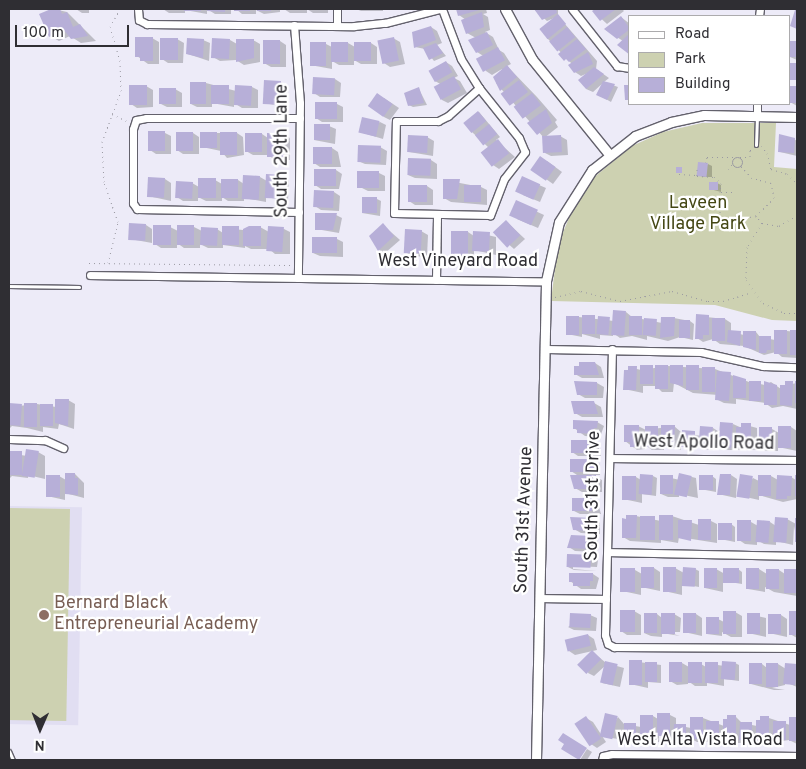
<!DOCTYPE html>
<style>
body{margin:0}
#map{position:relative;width:806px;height:769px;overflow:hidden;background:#edebf8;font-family:Overpass,sans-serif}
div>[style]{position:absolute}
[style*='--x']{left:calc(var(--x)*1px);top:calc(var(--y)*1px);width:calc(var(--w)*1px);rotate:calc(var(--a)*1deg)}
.built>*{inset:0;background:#e1def2;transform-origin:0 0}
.green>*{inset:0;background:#cdd1b1;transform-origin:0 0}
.shadow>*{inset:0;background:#0003}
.building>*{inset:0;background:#b7afd8;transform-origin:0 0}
.path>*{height:1px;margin-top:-0.5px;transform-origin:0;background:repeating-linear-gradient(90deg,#9a99a2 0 1px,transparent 0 5px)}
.path>.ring{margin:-0.5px;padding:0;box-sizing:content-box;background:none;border:1px solid #9a99a2;border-radius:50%}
.roads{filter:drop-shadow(1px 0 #63616c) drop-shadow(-1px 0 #63616c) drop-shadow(0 1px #63616c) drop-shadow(0 -1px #63616c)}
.service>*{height:3px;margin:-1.5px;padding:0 1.5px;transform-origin:1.5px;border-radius:1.5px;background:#fff}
.minor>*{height:7px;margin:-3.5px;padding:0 3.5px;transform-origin:3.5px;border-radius:3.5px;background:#fff}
.tertiary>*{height:9px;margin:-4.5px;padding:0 4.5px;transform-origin:4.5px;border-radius:4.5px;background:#fff}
.dots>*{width:14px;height:14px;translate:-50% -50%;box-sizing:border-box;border:2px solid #fff;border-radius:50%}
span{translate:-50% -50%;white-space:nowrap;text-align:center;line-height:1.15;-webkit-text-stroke:4.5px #fff;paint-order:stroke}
.street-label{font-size:18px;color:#2f2e33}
.park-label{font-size:18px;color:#444714}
.education-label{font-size:18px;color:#785e54}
.left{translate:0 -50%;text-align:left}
.frame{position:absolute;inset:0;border:10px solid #2f2e33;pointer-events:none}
.legend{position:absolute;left:628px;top:15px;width:162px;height:90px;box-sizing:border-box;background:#fff;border:1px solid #acabad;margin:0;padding:6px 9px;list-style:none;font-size:15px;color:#2f2e33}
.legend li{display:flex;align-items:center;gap:10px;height:25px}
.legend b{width:25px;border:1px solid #acabad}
.north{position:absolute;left:15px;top:704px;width:50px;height:50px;-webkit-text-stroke:4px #fff;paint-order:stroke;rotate:181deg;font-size:14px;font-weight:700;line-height:20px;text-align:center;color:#2f2e33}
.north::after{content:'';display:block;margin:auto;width:18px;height:22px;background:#2f2e33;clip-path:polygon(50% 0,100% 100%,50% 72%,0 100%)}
.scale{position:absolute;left:15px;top:25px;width:114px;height:22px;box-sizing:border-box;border:2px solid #2f2e33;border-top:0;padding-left:6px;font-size:15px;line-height:18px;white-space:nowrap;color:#2f2e33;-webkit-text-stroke:4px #fff;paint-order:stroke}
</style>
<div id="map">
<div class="built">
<div style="left:9px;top:506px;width:73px;height:218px;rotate:1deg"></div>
</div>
<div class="green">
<div style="clip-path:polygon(702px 123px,776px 123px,774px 167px,797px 169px,797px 321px,772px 320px,715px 305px,551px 301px,558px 244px,575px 204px,592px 179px,632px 146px,663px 132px)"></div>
<div style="left:9px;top:508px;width:61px;height:212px;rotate:1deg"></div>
</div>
<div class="shadow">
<div style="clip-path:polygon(54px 9px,67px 12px,96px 41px,81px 43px,70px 36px,59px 41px,50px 36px,41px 14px)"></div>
<div style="clip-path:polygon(76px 9px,89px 9px,89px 13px,82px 13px)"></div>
<div style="clip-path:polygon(163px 9px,231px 9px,231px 14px,215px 14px,207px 9px,207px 14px,185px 10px,185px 13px,169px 13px)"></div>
<div style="clip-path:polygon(236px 9px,280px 9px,280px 12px,264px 14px,256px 10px,256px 14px,242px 14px)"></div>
<div style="clip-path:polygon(284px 9px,328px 9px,328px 13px,313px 13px,307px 9px,307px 13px,290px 13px)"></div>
<div style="clip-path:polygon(356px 9px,383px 9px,383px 11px,361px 11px)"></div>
<div style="clip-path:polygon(457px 9px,486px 9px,487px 13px,483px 14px,488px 17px,490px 30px,485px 32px,493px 37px,499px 50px,504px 53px,511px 64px,507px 66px,537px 97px,544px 110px,537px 97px,557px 120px,555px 122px,558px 127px,544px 138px,560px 136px,567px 140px,568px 155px,551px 156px,545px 153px,544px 138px,496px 83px,502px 69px,492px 75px,486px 71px,485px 57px,477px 52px,476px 38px,467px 33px,466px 20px,459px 15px)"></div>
<div style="clip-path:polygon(558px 9px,558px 16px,597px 61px,596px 69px,609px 78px,604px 82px,618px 87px,611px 102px,597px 94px,603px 83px,593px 92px,586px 89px,588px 73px,581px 76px,575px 72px,572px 64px,547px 38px,554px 18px,547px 21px,535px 10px)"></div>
<div style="clip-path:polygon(598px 9px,622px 9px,624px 11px,607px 24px,594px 12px)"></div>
<div style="clip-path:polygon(621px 17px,630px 24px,630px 53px,623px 41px,606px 30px)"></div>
<div style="clip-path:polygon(431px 27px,437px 31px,442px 43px,437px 45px,446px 56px,434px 61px,425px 49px,415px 47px)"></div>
<div style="clip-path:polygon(152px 38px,159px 42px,159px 64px,148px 64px,137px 56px)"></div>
<div style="clip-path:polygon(393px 38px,400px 42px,405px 64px,390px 67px,384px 63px)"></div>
<div style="clip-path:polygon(177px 39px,184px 43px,183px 63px,168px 63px,162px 59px)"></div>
<div style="clip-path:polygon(203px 40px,210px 43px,209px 61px,188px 54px)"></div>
<div style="clip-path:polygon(230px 40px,237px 44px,253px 40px,260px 44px,260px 62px,244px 65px,236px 60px,220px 61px,213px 57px)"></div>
<div style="clip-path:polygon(280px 41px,286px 45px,286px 67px,271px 67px,264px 63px)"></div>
<div style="clip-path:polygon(790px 42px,797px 42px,797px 60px,790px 57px)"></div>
<div style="clip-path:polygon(332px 43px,348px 43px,355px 47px,371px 43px,377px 47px,377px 64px,361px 64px,354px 60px,354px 65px,339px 65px,332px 61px,332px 69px,310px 65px,326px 44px,332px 47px)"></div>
<div style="clip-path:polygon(446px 62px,452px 66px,458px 76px,454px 78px,460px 81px,467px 93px,448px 103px,442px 100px,442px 85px,435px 81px)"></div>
<div style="clip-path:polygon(335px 79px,341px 83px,340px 97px,320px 97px,314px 93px)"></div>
<div style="clip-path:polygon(280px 82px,287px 86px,286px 107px,264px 103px)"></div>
<div style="clip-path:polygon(206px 83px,236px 91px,236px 86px,252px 87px,258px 90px,258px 108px,242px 108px,234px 103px,234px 107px,212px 103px,212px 107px,197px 107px,191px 104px)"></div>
<div style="clip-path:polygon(146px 86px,153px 90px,153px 107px,137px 108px,131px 104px)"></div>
<div style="clip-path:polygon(790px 87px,797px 87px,797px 106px,790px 102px)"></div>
<div style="clip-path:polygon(175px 89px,182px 93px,182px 107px,167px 107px,161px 104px)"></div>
<div style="clip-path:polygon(419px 89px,427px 105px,413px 107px,409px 105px)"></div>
<div style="clip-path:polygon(384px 98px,399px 108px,390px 120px,384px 117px)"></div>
<div style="clip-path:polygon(337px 104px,343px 107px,343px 122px,322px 122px,316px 118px)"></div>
<div style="clip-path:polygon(479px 112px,500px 137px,496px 140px,515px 157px,499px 169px,493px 165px,489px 148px,472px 132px)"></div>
<div style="clip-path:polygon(380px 122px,386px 125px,383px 139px,360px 132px)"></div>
<div style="clip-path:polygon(329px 126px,336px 129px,335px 144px,314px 140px)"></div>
<div style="clip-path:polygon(165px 133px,171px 136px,171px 154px,156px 154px,150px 150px)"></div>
<div style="clip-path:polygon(193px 133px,199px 137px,199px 154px,183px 154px,177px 150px)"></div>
<div style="clip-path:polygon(217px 133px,237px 133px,243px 137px,244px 155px,227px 158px,221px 151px,202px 147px)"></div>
<div style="clip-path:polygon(262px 134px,268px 138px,283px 134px,290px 138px,290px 160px,275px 160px,268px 155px,253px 155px,246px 151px)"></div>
<div style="clip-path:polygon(427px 137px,434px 141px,433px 156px,409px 152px)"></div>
<div style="clip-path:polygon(794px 139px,797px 141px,797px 156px,780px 152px)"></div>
<div style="clip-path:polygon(380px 147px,387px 151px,386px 165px,365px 164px,358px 161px)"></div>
<div style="clip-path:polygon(332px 148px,338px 152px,341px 167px,320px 167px,314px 163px)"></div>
<div style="clip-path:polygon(431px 160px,437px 164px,437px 179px,415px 178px,408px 175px)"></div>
<div style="clip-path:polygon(547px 161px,562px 172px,553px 184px,532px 169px)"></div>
<div style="clip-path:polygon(708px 164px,712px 166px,712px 177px,703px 177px,699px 175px)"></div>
<div style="clip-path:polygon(336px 170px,342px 174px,339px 189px,321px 189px,315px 185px)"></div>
<div style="clip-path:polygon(379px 173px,385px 176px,385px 191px,368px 191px,362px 188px)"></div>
<div style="clip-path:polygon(283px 176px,289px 180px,288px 201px,266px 197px,266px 202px,244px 198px,244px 201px,228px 201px,222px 197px,222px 201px,206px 201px,198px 197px,198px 201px,183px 201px,177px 197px,192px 183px,199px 187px,215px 180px,222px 184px,238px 180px,244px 184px,260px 177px,267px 181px)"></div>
<div style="clip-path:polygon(165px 179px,171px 183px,171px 201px,148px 196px)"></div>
<div style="clip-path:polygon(444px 180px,481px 187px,487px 190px,487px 205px,451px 202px,444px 198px)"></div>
<div style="clip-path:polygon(717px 183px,721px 185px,721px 192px,710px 189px)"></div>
<div style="clip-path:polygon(539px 185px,546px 188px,540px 202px,523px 195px)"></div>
<div style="clip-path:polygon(427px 186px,433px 190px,433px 205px,415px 205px,409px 201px)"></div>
<div style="clip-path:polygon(334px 192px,340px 196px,339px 211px,321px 210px,315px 206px)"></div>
<div style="clip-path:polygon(377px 199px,381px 201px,380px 216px,362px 213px)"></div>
<div style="clip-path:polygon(516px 202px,544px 215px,538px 228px,517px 219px)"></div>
<div style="clip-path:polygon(336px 215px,342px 218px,339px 233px,316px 229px)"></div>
<div style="clip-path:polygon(507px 222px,525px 239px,514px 249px,495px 232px)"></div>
<div style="clip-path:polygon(146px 225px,152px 229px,152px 243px,130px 239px)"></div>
<div style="clip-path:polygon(383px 225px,400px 240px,385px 253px,379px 250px)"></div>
<div style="clip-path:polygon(170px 227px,178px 231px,194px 227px,202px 231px,217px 229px,223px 233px,223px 228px,243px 230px,260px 227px,269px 232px,284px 229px,290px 232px,290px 254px,275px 254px,269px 249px,251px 249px,245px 246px,245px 248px,223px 245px,223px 248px,208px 248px,200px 244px,200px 248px,184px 248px,177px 243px,177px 248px,161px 248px,155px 244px)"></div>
<div style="clip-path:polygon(421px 231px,428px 235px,427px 257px,412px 256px,406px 252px)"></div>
<div style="clip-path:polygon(468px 232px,474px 236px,475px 232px,496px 237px,496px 255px,474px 250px,474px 258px,459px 258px,453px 254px)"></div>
<div style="clip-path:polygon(337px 239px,343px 242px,343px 257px,320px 256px,313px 253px)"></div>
<div style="clip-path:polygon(626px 312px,632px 317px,662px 323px,674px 318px,690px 321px,694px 324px,693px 340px,680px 337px,668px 341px,647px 336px,647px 340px,632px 336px,620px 338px,613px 333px,613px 336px,600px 335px,600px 339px,582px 334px,582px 337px,567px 334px,579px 317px,614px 321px)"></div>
<div style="clip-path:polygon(697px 316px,725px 319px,731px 323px,731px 332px,744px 335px,756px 332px,760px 337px,775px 340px,787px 331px,797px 332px,797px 358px,782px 357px,776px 352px,764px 355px,744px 346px,720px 344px,713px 339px,703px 342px,697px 338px)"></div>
<div style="clip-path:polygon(595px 363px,601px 367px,604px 378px,582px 378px,575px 374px)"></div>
<div style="clip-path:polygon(668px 366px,715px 369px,749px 382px,765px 385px,771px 382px,781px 389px,781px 386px,797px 383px,797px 409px,783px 406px,772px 408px,765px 403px,736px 399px,736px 404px,724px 403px,718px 400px,718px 395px,693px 393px,674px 383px,673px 392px,662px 392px,656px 386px,643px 386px,643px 393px,624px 389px,629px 367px,641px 370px)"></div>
<div style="clip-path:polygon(576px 383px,597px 383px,604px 387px,603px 398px,585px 398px,578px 394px)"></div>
<div style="clip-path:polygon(68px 400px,75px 404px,74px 429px,59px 424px,58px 429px,43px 427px,43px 432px,27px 428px,12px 426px,9px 429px,9px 407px,37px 404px,56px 407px)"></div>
<div style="clip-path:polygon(594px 403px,601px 407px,603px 417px,582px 417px,575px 413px)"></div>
<div style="clip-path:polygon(597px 422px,604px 426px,600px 437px,585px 436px,574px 428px)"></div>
<div style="clip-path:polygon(733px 424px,742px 428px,742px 424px,757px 428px,757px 450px,728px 450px,721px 447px)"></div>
<div style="clip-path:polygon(638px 426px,646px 430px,674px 426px,681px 432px,701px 436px,713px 428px,721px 433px,718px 446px,705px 449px,718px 450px,707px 450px,698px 445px,687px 449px,681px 445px,681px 450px,664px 445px,664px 450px,652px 450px,645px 445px,645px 449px,637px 450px,625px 441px)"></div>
<div style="clip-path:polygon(791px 427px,797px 431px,797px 451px,778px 447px,778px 451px,766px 451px,760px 448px,772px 429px,779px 433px)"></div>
<div style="clip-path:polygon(591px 442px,598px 445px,601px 456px,578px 456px,572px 452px)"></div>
<div style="clip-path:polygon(38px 452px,45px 456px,45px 479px,28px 475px,28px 478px,12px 476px,9px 479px,9px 453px,27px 456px)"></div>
<div style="clip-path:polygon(593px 460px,600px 464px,600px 475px,593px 475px,602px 480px,602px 492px,582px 492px,575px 488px,580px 477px,571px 471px)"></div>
<div style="clip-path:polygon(75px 474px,84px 483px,84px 498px,65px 493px,65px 500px,47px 496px,59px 476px,66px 480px)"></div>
<div style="clip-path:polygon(680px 474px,696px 478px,698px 498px,679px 494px,679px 497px,668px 497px,661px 494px,662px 476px,680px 480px)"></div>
<div style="clip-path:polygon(731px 475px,737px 479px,736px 498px,718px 494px)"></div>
<div style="clip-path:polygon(653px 476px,657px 478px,656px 496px,642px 494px,642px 503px,623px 499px,636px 477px,641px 480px)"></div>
<div style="clip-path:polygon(712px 476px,716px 479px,716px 492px,700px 489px)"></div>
<div style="clip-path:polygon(771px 476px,778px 480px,791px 477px,796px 480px,797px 476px,797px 499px,783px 502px,759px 495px,759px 500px,741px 496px,753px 478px,759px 481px)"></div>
<div style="clip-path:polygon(591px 499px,598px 503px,601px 514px,580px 514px,574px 511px)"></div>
<div style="clip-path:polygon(636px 516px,661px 521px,672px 516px,699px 525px,711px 521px,717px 524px,717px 543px,679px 537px,678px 543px,661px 540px,661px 543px,630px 541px,623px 537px)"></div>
<div style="clip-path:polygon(594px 519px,600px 523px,600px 534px,581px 533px,574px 529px)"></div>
<div style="clip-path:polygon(787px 519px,796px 524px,797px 519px,797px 541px,794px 526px,793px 545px,776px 541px,776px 545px,764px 544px,757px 540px,757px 545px,745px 544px,739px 540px,751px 522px,758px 526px,770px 522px,776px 526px)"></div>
<div style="clip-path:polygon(731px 524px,735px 527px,735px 542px,720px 539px)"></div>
<div style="clip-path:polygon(591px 537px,598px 541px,597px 552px,575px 551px,569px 547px)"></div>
<div style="clip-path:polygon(568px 556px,591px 556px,598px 560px,597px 567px,573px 566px,573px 569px,597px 571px,574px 570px,568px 567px)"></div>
<div style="clip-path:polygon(654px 568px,660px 572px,660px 591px,641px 587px,641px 595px,622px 591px,635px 570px,642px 574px)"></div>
<div style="clip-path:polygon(675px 568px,684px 573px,695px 569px,699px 571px,699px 587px,682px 584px,682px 595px,664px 591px)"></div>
<div style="clip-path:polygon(716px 569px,725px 574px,738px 569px,742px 572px,742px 584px,723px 581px,723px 592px,705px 588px)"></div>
<div style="clip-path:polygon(759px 569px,767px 574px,779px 570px,785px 574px,785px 570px,797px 570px,797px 596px,774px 592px,765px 587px,765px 592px,748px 589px)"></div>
<div style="clip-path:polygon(593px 574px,599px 578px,596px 589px,581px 589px,570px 581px)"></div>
<div style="clip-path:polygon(634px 611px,641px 615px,641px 635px,627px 635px,621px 631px)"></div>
<div style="clip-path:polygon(735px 612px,742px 616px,742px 637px,731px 637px,722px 632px,722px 636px,707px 634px,718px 619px,724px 622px)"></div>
<div style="clip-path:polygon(791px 612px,797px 612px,797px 638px,790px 634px)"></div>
<div style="clip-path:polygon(657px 614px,662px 618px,674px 614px,681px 618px,680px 632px,667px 632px,680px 636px,662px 633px,662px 637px,651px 636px,644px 633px)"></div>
<div style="clip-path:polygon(696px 614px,702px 618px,702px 636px,684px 632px)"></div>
<div style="clip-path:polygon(748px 614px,766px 618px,766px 637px,748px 633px)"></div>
<div style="clip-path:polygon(590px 615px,597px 618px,596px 631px,574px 630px,568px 627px)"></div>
<div style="clip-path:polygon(781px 615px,787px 619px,787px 637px,769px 633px)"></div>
<div style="clip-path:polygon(588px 635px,594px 639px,597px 650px,575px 655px,569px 651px)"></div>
<div style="clip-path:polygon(592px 651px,606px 663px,624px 668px,620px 687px,602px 683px,606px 665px,594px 676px,588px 673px)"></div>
<div style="clip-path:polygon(631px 661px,661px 665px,661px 683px,648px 682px,648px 688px,630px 684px)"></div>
<div style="clip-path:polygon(682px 663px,689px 667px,701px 664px,706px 667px,706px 663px,724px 666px,735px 663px,739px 665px,739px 681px,724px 679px,724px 686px,707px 683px,707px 686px,695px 686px,688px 681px,688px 684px,677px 685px,670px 681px)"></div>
<div style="clip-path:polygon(762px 664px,767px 668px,767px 664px,778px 664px,786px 669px,786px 665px,797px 665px,797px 687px,785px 682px,785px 685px,772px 688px,785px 690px,774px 690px,751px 684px)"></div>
<div style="clip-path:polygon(670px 715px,676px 718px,676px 725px,691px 728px,703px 718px,724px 726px,724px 720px,736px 717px,742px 723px,757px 726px,757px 721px,769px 718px,790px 725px,790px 718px,797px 718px,797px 744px,789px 740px,763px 744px,757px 738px,742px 740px,742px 743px,731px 743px,722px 738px,722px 741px,709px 740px,709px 742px,697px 742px,690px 738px,670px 742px,659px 735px,659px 742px,647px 742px,624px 734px,624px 740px,606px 737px,618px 717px,624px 724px,641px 727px,653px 716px,658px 719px)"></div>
<div style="clip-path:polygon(586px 718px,593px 722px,606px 742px,597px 748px,591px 744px)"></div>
<div style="clip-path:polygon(587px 749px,592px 752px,587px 760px,580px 760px)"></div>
</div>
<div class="building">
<div style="clip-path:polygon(51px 9px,60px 9px,62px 14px,67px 12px,73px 27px,80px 24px,88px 36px,71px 39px,64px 30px,49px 37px,39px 14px)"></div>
<div style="left:184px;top:9px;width:17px;height:2px"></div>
<div style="clip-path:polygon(207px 9px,225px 9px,225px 12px,207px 11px)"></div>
<div style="left:234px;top:9px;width:16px;height:2px"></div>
<div style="left:257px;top:9px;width:14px;height:2px"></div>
<div style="clip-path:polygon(456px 9px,483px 9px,458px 16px)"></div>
<div style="clip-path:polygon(534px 9px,556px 9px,557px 13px,542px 20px)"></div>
<div style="clip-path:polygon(595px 9px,616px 9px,600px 21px,592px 11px)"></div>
<div style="clip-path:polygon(795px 10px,797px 10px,797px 29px,790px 26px)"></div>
<div style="clip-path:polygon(482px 12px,484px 27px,466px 34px,461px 20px)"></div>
<div style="left:558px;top:14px;width:13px;height:24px;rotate:51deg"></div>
<div style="clip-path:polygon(621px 16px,630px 29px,617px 39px,604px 29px)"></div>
<div style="clip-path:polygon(431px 26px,436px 40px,414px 48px,412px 32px)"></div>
<div style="left:567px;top:27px;width:13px;height:23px;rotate:51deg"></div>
<div style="clip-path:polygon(487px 32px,493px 45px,476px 53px,468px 40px)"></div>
<div style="clip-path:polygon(630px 33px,630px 55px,617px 45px)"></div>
<div style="clip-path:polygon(135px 37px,153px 37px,153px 61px,140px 61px,140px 57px,135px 57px)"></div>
<div style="left:394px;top:37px;width:24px;height:17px;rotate:78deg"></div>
<div style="left:160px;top:38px;width:18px;height:22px"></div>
<div style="clip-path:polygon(187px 38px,204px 39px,203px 58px,186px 54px)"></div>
<div style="left:212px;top:38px;width:18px;height:20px;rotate:3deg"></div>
<div style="clip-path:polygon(236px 39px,254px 39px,254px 58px,236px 62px)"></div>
<div style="clip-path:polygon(577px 39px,586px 49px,569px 62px,566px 59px,564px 61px,558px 54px)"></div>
<div style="left:263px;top:40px;width:17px;height:24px"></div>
<div style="left:790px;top:41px;width:7px;height:16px"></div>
<div style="left:310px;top:42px;width:16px;height:24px"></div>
<div style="left:331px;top:42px;width:17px;height:20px"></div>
<div style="left:354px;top:42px;width:17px;height:19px"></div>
<div style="clip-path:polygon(436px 43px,443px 53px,429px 60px,423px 48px)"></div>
<div style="left:498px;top:47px;width:15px;height:25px;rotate:62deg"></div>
<div style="clip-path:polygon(588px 52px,593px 64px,574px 73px,568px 65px)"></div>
<div style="left:446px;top:61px;width:13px;height:20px;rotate:61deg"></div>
<div style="left:790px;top:63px;width:7px;height:17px"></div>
<div style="clip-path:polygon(507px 65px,517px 77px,500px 91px,493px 77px)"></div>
<div style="clip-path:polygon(594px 67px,604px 74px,586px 89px,578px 80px)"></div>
<div style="left:454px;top:76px;width:15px;height:23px;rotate:62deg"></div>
<div style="left:313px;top:77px;width:22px;height:17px;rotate:3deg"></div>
<div style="left:264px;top:80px;width:17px;height:24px;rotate:3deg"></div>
<div style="left:519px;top:80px;width:15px;height:23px;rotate:53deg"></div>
<div style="clip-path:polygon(603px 81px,615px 84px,607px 100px,596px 95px)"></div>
<div style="left:190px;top:82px;width:16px;height:22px"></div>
<div style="left:129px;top:85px;width:18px;height:20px"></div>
<div style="left:211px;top:85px;width:18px;height:19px"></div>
<div style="left:235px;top:85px;width:17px;height:20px;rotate:3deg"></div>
<div style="clip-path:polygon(624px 85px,630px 85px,630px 100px,625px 100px)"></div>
<div style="left:790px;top:86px;width:7px;height:17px"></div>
<div style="clip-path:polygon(419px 87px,424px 103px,408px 106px,404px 93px)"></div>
<div style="left:159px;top:88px;width:17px;height:16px"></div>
<div style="left:377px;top:93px;width:19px;height:16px;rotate:35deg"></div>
<div style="left:532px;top:93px;width:15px;height:23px;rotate:53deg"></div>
<div style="left:315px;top:102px;width:22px;height:17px"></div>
<div style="clip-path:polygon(546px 109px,552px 123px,537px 135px,527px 123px)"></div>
<div style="left:478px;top:111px;width:13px;height:19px;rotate:51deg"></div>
<div style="left:362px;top:117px;width:18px;height:16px;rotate:13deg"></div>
<div style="left:314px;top:124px;width:16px;height:16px"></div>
<div style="left:489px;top:124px;width:13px;height:18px;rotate:51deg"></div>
<div style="left:165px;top:131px;width:20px;height:17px;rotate:90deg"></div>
<div style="left:176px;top:132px;width:17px;height:19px"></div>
<div style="left:200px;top:132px;width:17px;height:16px"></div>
<div style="left:220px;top:132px;width:17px;height:23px"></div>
<div style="left:245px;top:133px;width:17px;height:19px"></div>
<div style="left:267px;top:133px;width:17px;height:24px"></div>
<div style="clip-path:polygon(779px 134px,795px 138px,794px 153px,778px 152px)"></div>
<div style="left:408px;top:135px;width:20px;height:17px;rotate:3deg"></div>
<div style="left:561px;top:135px;width:17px;height:19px;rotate:87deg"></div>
<div style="left:498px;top:139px;width:18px;height:22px;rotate:52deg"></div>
<div style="left:358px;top:145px;width:23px;height:17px;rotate:2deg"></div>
<div style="left:313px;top:147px;width:19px;height:17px"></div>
<div style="left:540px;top:156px;width:19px;height:17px;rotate:35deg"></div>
<div style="left:408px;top:158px;width:23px;height:17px;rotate:2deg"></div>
<div style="left:698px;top:162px;width:10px;height:14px;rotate:6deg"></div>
<div style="left:676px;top:167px;width:6px;height:6px"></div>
<div style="left:314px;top:169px;width:22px;height:17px"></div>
<div style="left:357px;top:171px;width:22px;height:17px"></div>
<div style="left:266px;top:174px;width:17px;height:24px;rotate:3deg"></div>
<div style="left:243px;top:175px;width:17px;height:24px;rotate:3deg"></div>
<div style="left:522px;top:176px;width:20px;height:17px;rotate:24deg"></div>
<div style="left:148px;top:177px;width:17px;height:20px;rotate:3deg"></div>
<div style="left:198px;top:178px;width:18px;height:20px"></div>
<div style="left:221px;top:179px;width:17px;height:19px"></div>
<div style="clip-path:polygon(443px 179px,460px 179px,457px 199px,443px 199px)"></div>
<div style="left:176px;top:181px;width:17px;height:17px;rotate:3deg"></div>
<div style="left:709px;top:182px;width:9px;height:8px"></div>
<div style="left:408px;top:185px;width:19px;height:17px"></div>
<div style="left:464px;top:185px;width:17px;height:17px"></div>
<div style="left:314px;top:190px;width:20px;height:17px;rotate:3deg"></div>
<div style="left:362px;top:197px;width:15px;height:16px"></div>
<div style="left:516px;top:200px;width:24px;height:17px;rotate:24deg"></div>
<div style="clip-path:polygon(315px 213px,337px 213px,333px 230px,315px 230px)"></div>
<div style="left:506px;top:220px;width:21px;height:18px;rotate:47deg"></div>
<div style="left:129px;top:223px;width:17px;height:17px;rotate:3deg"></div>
<div style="clip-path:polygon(383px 223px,394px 236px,378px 251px,369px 236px)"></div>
<div style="left:725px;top:223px;width:6px;height:6px"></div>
<div style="left:171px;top:225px;width:20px;height:18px;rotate:90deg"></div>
<div style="left:177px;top:225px;width:17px;height:20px"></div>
<div style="left:222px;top:226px;width:17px;height:19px"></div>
<div style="clip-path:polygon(249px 226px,261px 226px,261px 246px,243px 246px,243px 229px)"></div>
<div style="left:268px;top:226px;width:16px;height:25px;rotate:4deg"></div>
<div style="left:201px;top:227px;width:17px;height:18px;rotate:3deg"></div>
<div style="left:405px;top:229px;width:17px;height:24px;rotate:3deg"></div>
<div style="left:451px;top:231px;width:17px;height:24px"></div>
<div style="left:473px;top:231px;width:17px;height:20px;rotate:3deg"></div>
<div style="left:312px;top:237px;width:25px;height:16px"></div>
<div style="left:613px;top:310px;width:13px;height:25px;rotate:4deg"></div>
<div style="clip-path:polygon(696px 314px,709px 315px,709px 335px,703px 335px,703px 339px,695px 339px)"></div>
<div style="left:582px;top:315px;width:13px;height:19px"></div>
<div style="left:566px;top:316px;width:13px;height:19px"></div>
<div style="left:598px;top:316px;width:12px;height:18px;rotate:5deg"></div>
<div style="left:629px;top:316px;width:13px;height:19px"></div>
<div style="clip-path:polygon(661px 317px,675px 317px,674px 336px,660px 338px)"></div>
<div style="left:644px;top:318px;width:13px;height:17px;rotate:4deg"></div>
<div style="left:712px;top:318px;width:13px;height:23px"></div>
<div style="left:679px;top:320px;width:11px;height:18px"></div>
<div style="clip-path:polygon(728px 330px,741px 331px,740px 346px,727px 342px)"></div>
<div style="left:774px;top:330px;width:13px;height:24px"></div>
<div style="left:790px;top:330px;width:7px;height:25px"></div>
<div style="clip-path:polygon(743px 331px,756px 331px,756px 350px,743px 347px)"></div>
<div style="clip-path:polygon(759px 336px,771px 336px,771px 350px,767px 350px,766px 353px,759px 353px)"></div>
<div style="clip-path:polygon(579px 362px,595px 362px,599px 375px,574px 375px,574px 366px,579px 366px)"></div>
<div style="left:640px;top:365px;width:13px;height:19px"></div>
<div style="left:655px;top:365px;width:13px;height:24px"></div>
<div style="clip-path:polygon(670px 365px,683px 365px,683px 386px,670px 383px)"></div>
<div style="left:686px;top:365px;width:13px;height:25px"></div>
<div style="clip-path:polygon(628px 366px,637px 366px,636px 390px,623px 390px,624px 370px,628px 370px)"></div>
<div style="left:702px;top:367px;width:13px;height:25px"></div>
<div style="left:717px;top:371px;width:14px;height:29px;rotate:4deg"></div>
<div style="clip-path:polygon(733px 375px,746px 379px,746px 398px,733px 398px)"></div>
<div style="clip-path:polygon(574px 381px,597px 382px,597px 395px,577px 395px)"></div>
<div style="left:749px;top:381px;width:12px;height:20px"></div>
<div style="clip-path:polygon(764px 381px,777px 385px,777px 405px,764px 405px)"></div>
<div style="clip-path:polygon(785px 381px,793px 381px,792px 406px,780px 405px,780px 385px,785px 385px)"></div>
<div style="left:795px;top:381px;width:2px;height:22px"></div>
<div style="clip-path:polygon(55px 399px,69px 399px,68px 426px,55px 423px)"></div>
<div style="clip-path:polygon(571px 401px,594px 401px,598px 414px,574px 414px)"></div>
<div style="left:9px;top:403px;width:13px;height:22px;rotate:4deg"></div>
<div style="left:24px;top:403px;width:13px;height:24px"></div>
<div style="left:40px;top:404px;width:13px;height:22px"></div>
<div style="clip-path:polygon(573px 420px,598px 421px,597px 428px,594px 428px,594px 434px,577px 433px,577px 429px,573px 429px)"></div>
<div style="left:720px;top:422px;width:13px;height:25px;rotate:4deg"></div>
<div style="clip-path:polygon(741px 423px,751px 423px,751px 447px,736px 448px,736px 427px,741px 427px)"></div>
<div style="clip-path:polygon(624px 425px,639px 425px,639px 447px,630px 447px,630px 442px,624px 442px)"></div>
<div style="clip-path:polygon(661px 425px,675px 425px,674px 448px,665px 447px,665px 443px,661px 443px)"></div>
<div style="left:645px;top:426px;width:13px;height:21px"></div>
<div style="left:700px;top:426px;width:13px;height:21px;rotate:4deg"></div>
<div style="left:778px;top:426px;width:13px;height:22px"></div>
<div style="left:759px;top:427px;width:13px;height:21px"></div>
<div style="clip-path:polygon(682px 430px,695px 431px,695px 445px,681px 447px)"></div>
<div style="left:571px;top:440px;width:21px;height:13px"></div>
<div style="left:26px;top:449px;width:13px;height:27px;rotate:9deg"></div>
<div style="left:9px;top:451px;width:13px;height:24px"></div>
<div style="left:570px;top:459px;width:24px;height:13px"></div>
<div style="clip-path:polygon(65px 473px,75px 473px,75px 478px,78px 478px,78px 495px,65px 494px)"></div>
<div style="left:679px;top:473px;width:13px;height:22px;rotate:13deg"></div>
<div style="left:640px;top:474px;width:13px;height:20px;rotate:4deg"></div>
<div style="clip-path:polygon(720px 474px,731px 474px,730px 495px,717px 495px)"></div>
<div style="left:740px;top:474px;width:13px;height:23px;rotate:9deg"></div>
<div style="left:46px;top:475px;width:14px;height:22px"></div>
<div style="clip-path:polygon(570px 475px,596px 475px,596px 489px,574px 489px)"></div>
<div style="left:660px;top:475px;width:13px;height:19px"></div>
<div style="left:699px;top:475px;width:14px;height:15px"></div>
<div style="left:758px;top:475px;width:13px;height:21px"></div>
<div style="clip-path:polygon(777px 475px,792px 476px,791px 496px,787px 496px,787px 499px,776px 499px)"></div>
<div style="left:795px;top:475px;width:2px;height:21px"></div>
<div style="left:622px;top:476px;width:14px;height:24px"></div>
<div style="left:572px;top:498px;width:20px;height:13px"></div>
<div style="clip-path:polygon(626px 515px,637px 515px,636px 538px,622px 538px,622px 518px,626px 519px)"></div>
<div style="left:659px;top:515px;width:14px;height:25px"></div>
<div style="left:640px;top:516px;width:15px;height:24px"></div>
<div style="clip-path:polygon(570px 517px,594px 518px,594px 531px,573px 530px)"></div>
<div style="left:775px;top:517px;width:13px;height:25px;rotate:4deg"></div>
<div style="left:795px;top:518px;width:2px;height:24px"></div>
<div style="left:698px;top:519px;width:13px;height:21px"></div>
<div style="clip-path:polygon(678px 520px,692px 520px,691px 541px,678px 538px)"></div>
<div style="left:737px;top:520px;width:14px;height:21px"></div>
<div style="left:757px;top:520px;width:13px;height:22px;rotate:4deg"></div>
<div style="left:718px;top:523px;width:14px;height:17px"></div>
<div style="clip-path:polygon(571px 535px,592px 536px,591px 549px,567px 548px)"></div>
<div style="left:567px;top:554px;width:24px;height:13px;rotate:2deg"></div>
<div style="left:641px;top:567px;width:13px;height:21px"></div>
<div style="left:663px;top:567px;width:13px;height:25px"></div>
<div style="left:683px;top:567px;width:13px;height:19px;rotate:4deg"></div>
<div style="left:635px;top:568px;width:24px;height:15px;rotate:90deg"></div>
<div style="left:704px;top:568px;width:13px;height:20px"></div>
<div style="left:723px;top:568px;width:16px;height:15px"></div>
<div style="left:746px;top:568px;width:13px;height:21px"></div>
<div style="left:766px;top:569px;width:13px;height:20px"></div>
<div style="left:784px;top:569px;width:13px;height:24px"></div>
<div style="clip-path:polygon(569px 573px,593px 573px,593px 581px,590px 581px,590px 586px,573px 586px,573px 582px,569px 582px)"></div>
<div style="left:620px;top:610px;width:15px;height:22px"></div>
<div style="left:723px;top:611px;width:13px;height:23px"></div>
<div style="left:789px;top:611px;width:8px;height:24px"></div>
<div style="left:570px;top:613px;width:21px;height:14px;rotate:3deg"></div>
<div style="left:644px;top:613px;width:13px;height:20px"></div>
<div style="left:661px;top:613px;width:14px;height:21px"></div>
<div style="left:683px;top:613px;width:13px;height:20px"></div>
<div style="left:747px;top:613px;width:13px;height:21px"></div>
<div style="left:768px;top:614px;width:13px;height:20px"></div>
<div style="left:706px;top:617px;width:13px;height:17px"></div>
<div style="left:588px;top:634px;width:12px;height:24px;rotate:76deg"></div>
<div style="left:592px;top:650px;width:13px;height:21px;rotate:45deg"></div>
<div style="left:629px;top:660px;width:13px;height:25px"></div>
<div style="left:605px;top:661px;width:13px;height:22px;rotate:13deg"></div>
<div style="left:722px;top:661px;width:14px;height:18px;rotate:4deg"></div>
<div style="left:645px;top:662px;width:12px;height:20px"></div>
<div style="left:669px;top:662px;width:13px;height:20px"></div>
<div style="left:688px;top:662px;width:14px;height:21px"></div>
<div style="left:705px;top:662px;width:13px;height:21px"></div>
<div style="left:749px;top:663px;width:13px;height:21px"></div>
<div style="left:766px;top:663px;width:12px;height:24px"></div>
<div style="left:785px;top:663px;width:12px;height:21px;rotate:5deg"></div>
<div style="left:605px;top:713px;width:13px;height:24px;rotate:13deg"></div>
<div style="left:657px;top:713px;width:13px;height:23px"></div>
<div style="left:640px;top:715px;width:13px;height:24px"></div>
<div style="clip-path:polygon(727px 715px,736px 715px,736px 740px,723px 740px,723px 719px,727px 719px)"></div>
<div style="left:586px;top:716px;width:27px;height:14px;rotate:56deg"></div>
<div style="clip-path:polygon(760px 716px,769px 716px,769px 741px,756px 741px,756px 720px,760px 720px)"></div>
<div style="left:690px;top:717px;width:13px;height:22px"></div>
<div style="left:789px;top:717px;width:8px;height:24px"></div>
<div style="left:706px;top:721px;width:13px;height:18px"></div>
<div style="left:773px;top:721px;width:13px;height:19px"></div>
<div style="clip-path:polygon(740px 722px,752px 722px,752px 737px,747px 737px,747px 740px,739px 740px)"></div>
<div style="clip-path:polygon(624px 723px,636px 723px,636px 739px,624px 736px)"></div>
<div style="clip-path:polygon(674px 724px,686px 724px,686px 738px,673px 739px)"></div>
<div style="clip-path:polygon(563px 733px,587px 748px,579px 760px,561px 749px,564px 744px,558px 740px)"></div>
</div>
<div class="path">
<div style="--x:112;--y:114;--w:17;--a:25"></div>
<div style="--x:761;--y:146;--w:9;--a:49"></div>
<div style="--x:767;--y:153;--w:16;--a:76"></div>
<div style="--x:771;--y:169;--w:17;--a:17"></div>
<div style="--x:787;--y:174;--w:13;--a:42"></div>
<div class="ring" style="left:732px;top:157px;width:9px;height:9px"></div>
<div style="--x:740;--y:157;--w:10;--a:0"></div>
<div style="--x:750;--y:157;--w:7;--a:-90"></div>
<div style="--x:750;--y:150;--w:4;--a:0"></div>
<div style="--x:706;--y:163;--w:6;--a:-81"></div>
<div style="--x:707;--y:157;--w:28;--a:0"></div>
<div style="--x:697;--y:169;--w:7;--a:90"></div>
<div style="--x:697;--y:176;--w:17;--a:3"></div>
<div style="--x:714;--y:177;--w:9;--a:41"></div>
<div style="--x:721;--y:183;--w:8;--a:97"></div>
<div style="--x:728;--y:169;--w:6;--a:-51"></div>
<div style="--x:679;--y:174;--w:17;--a:3"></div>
<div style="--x:732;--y:192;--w:12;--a:180"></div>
<div style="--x:720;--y:192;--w:28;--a:90"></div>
<div style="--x:720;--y:220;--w:36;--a:-6"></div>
<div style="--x:756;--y:216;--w:25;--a:-45"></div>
<div style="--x:774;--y:198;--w:15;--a:-101"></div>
<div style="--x:771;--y:183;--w:20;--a:-165"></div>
<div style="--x:752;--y:178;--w:18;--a:-133"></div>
<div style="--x:755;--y:215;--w:11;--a:49"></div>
<div style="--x:762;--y:223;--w:17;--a:10"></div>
<div style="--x:779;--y:226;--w:21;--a:-31"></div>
<div style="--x:724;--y:221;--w:9;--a:90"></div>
<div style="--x:724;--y:230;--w:8;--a:0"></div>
<div style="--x:732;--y:230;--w:10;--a:-90"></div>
<div style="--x:762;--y:223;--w:28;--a:122"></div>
<div style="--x:747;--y:247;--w:33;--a:92"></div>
<div style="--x:746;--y:280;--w:29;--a:54"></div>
<div style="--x:763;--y:303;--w:23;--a:25"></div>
<div style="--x:784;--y:313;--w:13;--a:0"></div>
<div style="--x:89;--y:263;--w:201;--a:0.6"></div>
<div style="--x:108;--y:263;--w:42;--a:-76.3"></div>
<div style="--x:118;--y:222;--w:42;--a:-109.3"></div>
<div style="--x:104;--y:182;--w:40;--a:-92.9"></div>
<div style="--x:102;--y:142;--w:54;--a:-69.6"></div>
<div style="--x:121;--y:91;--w:30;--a:-92"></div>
<div style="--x:120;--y:61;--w:35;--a:-106"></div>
<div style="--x:110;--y:27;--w:21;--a:-61"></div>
<div style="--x:555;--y:297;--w:27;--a:-13"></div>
<div style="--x:581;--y:291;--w:40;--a:14.4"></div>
<div style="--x:620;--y:301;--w:53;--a:-10.9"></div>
<div style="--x:672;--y:291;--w:37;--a:16"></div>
<div style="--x:708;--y:301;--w:15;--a:0"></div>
<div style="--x:723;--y:301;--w:30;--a:-17"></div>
</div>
<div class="roads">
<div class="service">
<div style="--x:756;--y:145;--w:27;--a:-88"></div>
<div style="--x:9;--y:286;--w:70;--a:0.8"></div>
<div style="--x:9;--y:751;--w:10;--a:66"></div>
</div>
<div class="minor">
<div style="--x:138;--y:9;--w:11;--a:85"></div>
<div style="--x:139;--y:20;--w:9;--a:27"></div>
<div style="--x:147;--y:24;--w:207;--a:0.6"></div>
<div style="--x:354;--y:26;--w:31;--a:-6"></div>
<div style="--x:385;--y:23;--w:57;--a:-14.3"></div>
<div style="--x:442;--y:9;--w:53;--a:69.2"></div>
<div style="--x:461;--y:59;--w:34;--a:58"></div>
<div style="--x:479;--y:88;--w:64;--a:51.3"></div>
<div style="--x:519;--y:138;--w:15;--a:67"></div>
<div style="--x:525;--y:152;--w:34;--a:128"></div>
<div style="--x:504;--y:179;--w:39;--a:111"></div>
<div style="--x:490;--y:215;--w:96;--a:-178.8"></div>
<div style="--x:394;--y:213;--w:92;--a:-88.8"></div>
<div style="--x:396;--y:121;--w:42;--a:0"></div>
<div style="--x:438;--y:121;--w:11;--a:-27"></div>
<div style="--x:448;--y:116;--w:42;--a:-42.1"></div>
<div style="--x:572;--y:9;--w:73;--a:51.7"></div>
<div style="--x:617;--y:66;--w:13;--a:9"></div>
<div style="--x:759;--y:16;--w:7;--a:-82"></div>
<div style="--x:294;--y:25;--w:78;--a:85.6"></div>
<div style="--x:300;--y:103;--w:175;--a:90.7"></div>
<div style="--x:337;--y:26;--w:17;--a:-90"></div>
<div style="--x:757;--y:115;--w:11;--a:-90"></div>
<div style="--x:299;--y:212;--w:162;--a:-178.9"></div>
<div style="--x:137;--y:209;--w:7;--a:-124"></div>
<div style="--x:133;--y:203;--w:74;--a:-90"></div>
<div style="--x:133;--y:129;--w:9;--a:-72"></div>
<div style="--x:136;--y:120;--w:10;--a:-11"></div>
<div style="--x:146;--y:118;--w:154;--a:0"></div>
<div style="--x:90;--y:275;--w:456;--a:0.8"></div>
<div style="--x:436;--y:280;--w:65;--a:-89.1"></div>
<div style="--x:546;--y:349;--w:155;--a:1.1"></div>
<div style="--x:701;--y:352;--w:64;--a:12.7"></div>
<div style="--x:763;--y:366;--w:34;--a:2"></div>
<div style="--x:612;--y:349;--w:286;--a:91.4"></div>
<div style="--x:605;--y:635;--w:9;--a:72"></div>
<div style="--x:608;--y:644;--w:7;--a:27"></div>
<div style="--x:614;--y:647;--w:183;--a:0.3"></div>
<div style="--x:9;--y:439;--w:36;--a:2"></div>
<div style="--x:45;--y:440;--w:20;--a:24"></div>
<div style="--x:610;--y:458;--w:187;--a:0.6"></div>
<div style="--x:608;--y:552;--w:189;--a:1.2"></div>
<div style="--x:540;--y:598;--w:66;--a:0.9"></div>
<div style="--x:602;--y:760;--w:4;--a:-76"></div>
<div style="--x:603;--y:756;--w:9;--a:-13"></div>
<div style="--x:612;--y:754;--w:185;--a:0.6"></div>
</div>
<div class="tertiary">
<div style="--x:505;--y:9;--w:57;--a:61.6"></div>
<div style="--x:532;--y:59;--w:122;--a:51"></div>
<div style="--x:536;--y:760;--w:479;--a:-88.8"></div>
<div style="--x:546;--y:281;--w:60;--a:-77.6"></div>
<div style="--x:559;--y:222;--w:62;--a:-57.6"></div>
<div style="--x:592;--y:170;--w:55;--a:-38.3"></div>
<div style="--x:635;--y:136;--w:39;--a:-21"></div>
<div style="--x:671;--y:122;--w:34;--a:-12"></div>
<div style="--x:704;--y:115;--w:93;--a:1.2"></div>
</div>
</div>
<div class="dots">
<div style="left:44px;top:615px;background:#8d6e63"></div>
</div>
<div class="street-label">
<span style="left:283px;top:151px;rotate:-90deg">South 29th Lane</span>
<span style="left:458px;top:262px">West Vineyard Road</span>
<span style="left:704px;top:444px;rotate:1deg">West Apollo Road</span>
<span style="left:594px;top:496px;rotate:-89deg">South 31st Drive</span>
<span style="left:525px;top:520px;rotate:-88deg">South 31st Avenue</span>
<span style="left:700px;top:741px">West Alta Vista Road</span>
</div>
<div class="park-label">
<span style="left:698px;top:215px">Laveen<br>Village Park</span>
</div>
<div class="education-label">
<span class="left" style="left:54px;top:615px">Bernard Black<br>Entrepreneurial Academy</span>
</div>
<div class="frame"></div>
<ul class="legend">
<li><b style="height:6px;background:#fff"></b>Road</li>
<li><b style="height:14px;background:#cdd1b1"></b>Park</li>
<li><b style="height:14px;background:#b7afd8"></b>Building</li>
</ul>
<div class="north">N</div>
<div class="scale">100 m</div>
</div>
